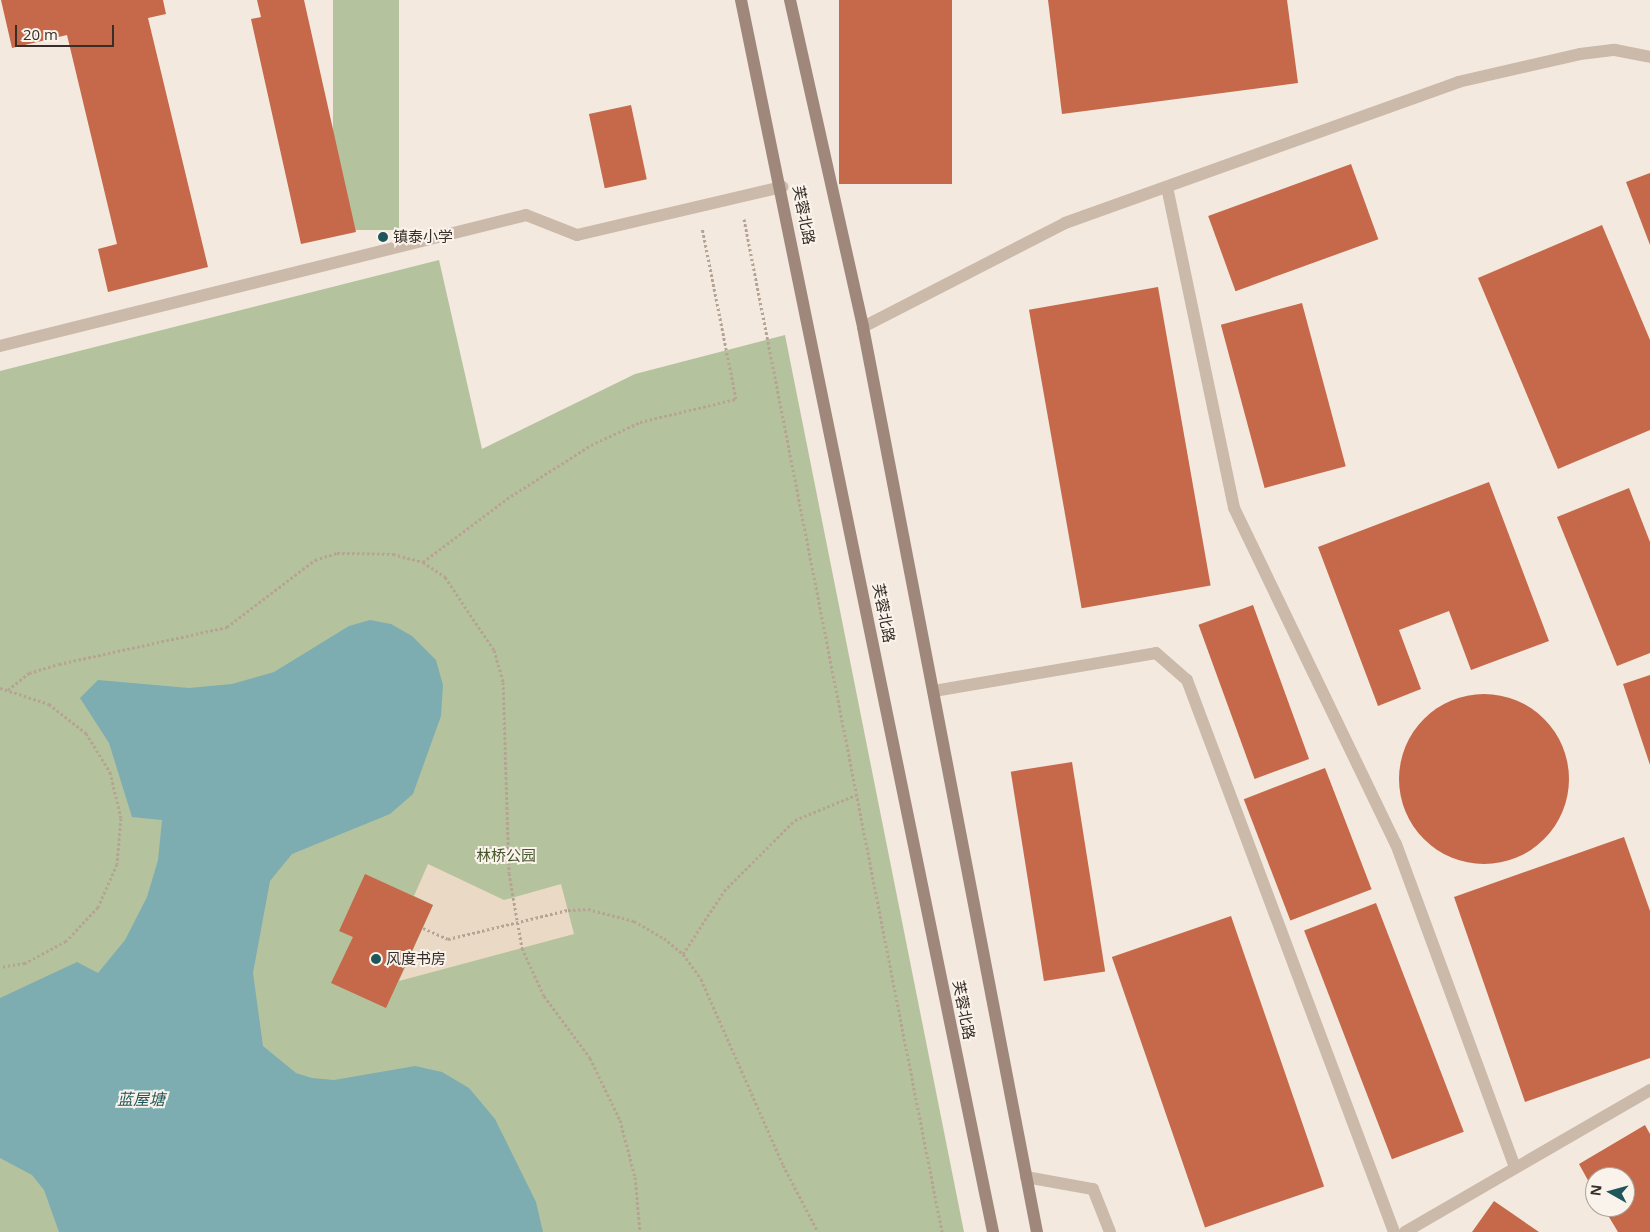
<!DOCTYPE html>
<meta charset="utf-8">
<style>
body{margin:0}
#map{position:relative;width:1650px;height:1232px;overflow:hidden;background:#f3e9de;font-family:"Open Sans","Noto Sans SC",sans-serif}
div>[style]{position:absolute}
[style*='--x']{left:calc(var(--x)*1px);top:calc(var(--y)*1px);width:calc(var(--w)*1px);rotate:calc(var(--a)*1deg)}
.green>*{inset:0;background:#b5c29e;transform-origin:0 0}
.plaza>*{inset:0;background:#eadac5}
.water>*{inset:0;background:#7dadb0}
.building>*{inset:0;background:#c5694a;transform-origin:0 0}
.round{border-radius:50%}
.path>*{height:3px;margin-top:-1.5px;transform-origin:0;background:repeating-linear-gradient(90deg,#b7a394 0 2.5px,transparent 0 5px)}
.service>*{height:12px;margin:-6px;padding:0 6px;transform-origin:6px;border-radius:6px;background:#cbb9aa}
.minor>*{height:12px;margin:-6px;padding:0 6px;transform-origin:6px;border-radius:6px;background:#cbb9aa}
.secondary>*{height:12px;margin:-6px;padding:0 6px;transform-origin:6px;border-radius:6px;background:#9f887b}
.dots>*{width:14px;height:14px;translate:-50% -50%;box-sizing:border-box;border:2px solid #faf3eb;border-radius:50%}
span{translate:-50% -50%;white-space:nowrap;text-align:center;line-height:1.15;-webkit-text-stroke:4px #faf3eb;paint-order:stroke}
.street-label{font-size:15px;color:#382e29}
.poi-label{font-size:15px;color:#382e29}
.left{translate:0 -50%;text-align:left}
.park-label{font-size:15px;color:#47572d}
.water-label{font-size:16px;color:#1f565a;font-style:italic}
.north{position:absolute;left:1585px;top:1167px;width:50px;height:50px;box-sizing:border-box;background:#faf3eb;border:1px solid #aca49d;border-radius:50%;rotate:277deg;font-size:14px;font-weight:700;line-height:20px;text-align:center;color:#382e29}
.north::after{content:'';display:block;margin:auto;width:18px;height:22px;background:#1f565a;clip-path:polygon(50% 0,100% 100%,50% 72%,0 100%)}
.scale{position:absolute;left:15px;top:25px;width:99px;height:22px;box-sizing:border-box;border:2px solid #382e29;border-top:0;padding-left:6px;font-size:15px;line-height:18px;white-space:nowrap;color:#382e29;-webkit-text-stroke:4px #faf3eb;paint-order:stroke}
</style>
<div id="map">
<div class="green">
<div style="left:333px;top:0;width:66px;height:230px"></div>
<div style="clip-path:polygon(439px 260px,482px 449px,635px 374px,785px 335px,964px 1232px,0 1232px,0 371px)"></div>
</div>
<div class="plaza">
<div style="clip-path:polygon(428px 864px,504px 900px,561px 884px,574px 934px,399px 981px,433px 905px,414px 896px)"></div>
</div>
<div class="water">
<div style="clip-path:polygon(370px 620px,391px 624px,412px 636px,436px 660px,443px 685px,441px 716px,413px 794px,390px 814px,292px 854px,270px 881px,253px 973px,263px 1046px,296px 1073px,312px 1078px,334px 1080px,415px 1066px,442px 1072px,469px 1088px,495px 1119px,536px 1202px,543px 1232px,59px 1232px,44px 1190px,32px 1175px,0 1158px,0 998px,77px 962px,98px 973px,125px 940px,147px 897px,158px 860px,162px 820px,132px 817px,109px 743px,80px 698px,98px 680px,189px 688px,232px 684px,274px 672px,349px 626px)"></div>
</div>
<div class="building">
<div style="clip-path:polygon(1px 0,163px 0,166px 14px,148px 18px,208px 267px,108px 292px,98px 249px,117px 244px,67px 35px,12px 48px)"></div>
<div style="clip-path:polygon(257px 0,304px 0,356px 232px,301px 244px,251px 19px,261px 17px)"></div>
<div style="left:839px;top:0;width:113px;height:184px"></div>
<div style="clip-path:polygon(1048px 0,1287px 0,1298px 83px,1062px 114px)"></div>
<div style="left:631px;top:105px;width:76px;height:43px;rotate:78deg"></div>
<div style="left:1351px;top:164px;width:80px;height:152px;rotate:70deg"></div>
<div style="clip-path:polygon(1650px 173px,1650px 245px,1626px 182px)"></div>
<div style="clip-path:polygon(1602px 225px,1650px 340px,1650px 430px,1558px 469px,1478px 278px)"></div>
<div style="left:1158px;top:287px;width:303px;height:131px;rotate:80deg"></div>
<div style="left:1302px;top:303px;width:169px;height:84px;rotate:75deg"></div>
<div style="clip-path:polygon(1489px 482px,1549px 641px,1471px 670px,1449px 611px,1399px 630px,1421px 689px,1378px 706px,1318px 547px)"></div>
<div style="clip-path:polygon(1629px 488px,1650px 542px,1650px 653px,1617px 666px,1557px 517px)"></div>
<div style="left:1253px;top:605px;width:164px;height:58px;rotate:70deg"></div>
<div style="clip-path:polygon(1650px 675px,1650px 765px,1623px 684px)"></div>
<div class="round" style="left:1399px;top:694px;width:170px;height:170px"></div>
<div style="left:1072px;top:762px;width:212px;height:62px;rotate:81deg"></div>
<div style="left:1325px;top:768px;width:130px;height:87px;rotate:69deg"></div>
<div style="clip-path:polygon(1624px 837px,1650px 911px,1650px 1058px,1525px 1102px,1454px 897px)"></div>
<div style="clip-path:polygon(365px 874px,433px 905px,386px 1008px,331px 983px,353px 937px,339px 931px)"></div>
<div style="left:1376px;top:903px;width:245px;height:77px;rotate:69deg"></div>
<div style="left:1231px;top:916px;width:286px;height:126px;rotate:71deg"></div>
<div style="clip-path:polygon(1645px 1125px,1650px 1134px,1650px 1232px,1618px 1232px,1603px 1207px,1625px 1207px,1625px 1177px,1595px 1177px,1595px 1193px,1579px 1164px)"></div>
<div style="clip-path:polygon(1494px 1201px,1539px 1232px,1472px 1232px)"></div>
</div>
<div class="path">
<div style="--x:744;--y:219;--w:1032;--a:78.94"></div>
<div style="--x:423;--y:562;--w:110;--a:-36.9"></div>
<div style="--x:511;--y:496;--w:95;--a:-32.5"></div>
<div style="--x:591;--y:445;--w:54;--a:-25.1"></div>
<div style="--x:640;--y:422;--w:99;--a:-13.5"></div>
<div style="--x:736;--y:399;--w:174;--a:-101.2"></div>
<div style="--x:0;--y:688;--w:52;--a:18.1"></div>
<div style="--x:49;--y:704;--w:47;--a:38.1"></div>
<div style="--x:86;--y:733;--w:46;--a:58.4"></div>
<div style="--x:110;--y:772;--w:47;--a:76.6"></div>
<div style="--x:121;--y:818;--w:46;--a:95"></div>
<div style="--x:117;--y:864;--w:47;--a:113.8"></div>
<div style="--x:98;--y:907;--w:47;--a:133.3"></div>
<div style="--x:66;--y:941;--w:47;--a:151.8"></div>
<div style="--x:25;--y:963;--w:25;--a:171"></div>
<div style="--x:8;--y:690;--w:27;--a:-39"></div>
<div style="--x:29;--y:673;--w:31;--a:-17"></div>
<div style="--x:59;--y:664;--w:172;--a:-12.4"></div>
<div style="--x:227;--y:627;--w:111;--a:-37.3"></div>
<div style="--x:315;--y:560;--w:23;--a:-18"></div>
<div style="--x:337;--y:553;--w:56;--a:1"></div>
<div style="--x:393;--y:554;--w:31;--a:15"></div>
<div style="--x:423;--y:562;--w:27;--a:34"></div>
<div style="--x:445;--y:577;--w:88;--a:56.1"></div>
<div style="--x:494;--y:650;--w:33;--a:74"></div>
<div style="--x:503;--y:682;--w:191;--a:88.2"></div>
<div style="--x:509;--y:873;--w:76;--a:80.2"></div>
<div style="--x:522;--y:948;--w:53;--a:65.4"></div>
<div style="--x:544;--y:996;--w:77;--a:53.4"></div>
<div style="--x:590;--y:1058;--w:69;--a:64.2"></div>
<div style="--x:620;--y:1120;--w:59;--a:75.3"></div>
<div style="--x:635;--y:1177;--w:55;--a:84.8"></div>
<div style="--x:423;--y:928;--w:27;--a:24"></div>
<div style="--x:448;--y:939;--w:123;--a:-13.6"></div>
<div style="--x:568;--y:910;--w:20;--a:-3"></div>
<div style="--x:588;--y:909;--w:48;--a:14.6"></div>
<div style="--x:634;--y:921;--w:34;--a:30"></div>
<div style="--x:664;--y:938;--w:25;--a:40"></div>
<div style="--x:683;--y:954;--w:31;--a:54"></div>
<div style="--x:701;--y:979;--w:203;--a:66.2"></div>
<div style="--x:783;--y:1165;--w:76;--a:62.4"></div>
<div style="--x:683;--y:954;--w:75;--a:-56.9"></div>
<div style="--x:724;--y:891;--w:100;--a:-45"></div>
<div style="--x:795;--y:820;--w:66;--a:-22.3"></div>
</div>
<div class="service">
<div style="--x:0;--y:346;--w:542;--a:-13.98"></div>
<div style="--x:526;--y:215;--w:55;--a:21.4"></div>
<div style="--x:577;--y:235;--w:211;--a:-13.2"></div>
</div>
<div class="minor">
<div style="--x:1167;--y:187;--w:328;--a:78.2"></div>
<div style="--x:1234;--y:508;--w:373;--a:64.3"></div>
<div style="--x:1396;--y:844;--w:345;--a:69.8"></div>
<div style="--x:863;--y:327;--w:227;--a:-27.2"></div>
<div style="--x:1065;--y:223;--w:418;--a:-19.7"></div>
<div style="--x:1458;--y:82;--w:125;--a:-12.9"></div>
<div style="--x:1580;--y:54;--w:35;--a:-7"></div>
<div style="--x:1615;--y:50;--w:36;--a:11"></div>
<div style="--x:934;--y:691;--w:225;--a:-9.7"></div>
<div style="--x:1156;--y:653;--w:41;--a:41.1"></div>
<div style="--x:1187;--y:680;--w:590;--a:69.44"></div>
<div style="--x:1026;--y:1177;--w:68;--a:10.2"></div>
<div style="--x:1093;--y:1189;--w:46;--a:68.4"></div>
<div style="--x:1405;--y:1232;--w:283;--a:-30.1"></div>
</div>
<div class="secondary">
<div style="--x:741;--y:0;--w:1258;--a:78.44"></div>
<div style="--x:790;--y:0;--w:335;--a:77.4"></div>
<div style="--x:863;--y:327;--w:922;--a:79.12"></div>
</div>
<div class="dots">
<div style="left:383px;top:237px;background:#1f565a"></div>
<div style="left:376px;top:959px;background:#1f565a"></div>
</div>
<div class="street-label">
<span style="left:804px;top:215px;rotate:79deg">芙蓉北路</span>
<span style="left:884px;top:613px;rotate:79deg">芙蓉北路</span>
<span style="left:964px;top:1010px;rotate:79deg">芙蓉北路</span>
</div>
<div class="poi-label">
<span class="left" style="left:393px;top:237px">镇泰小学</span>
<span class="left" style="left:386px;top:959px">风度书房</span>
</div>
<div class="park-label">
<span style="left:506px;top:856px">林桥公园</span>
</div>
<div class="water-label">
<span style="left:141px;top:1099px">蓝屋塘</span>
</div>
<div class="north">N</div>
<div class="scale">20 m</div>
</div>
